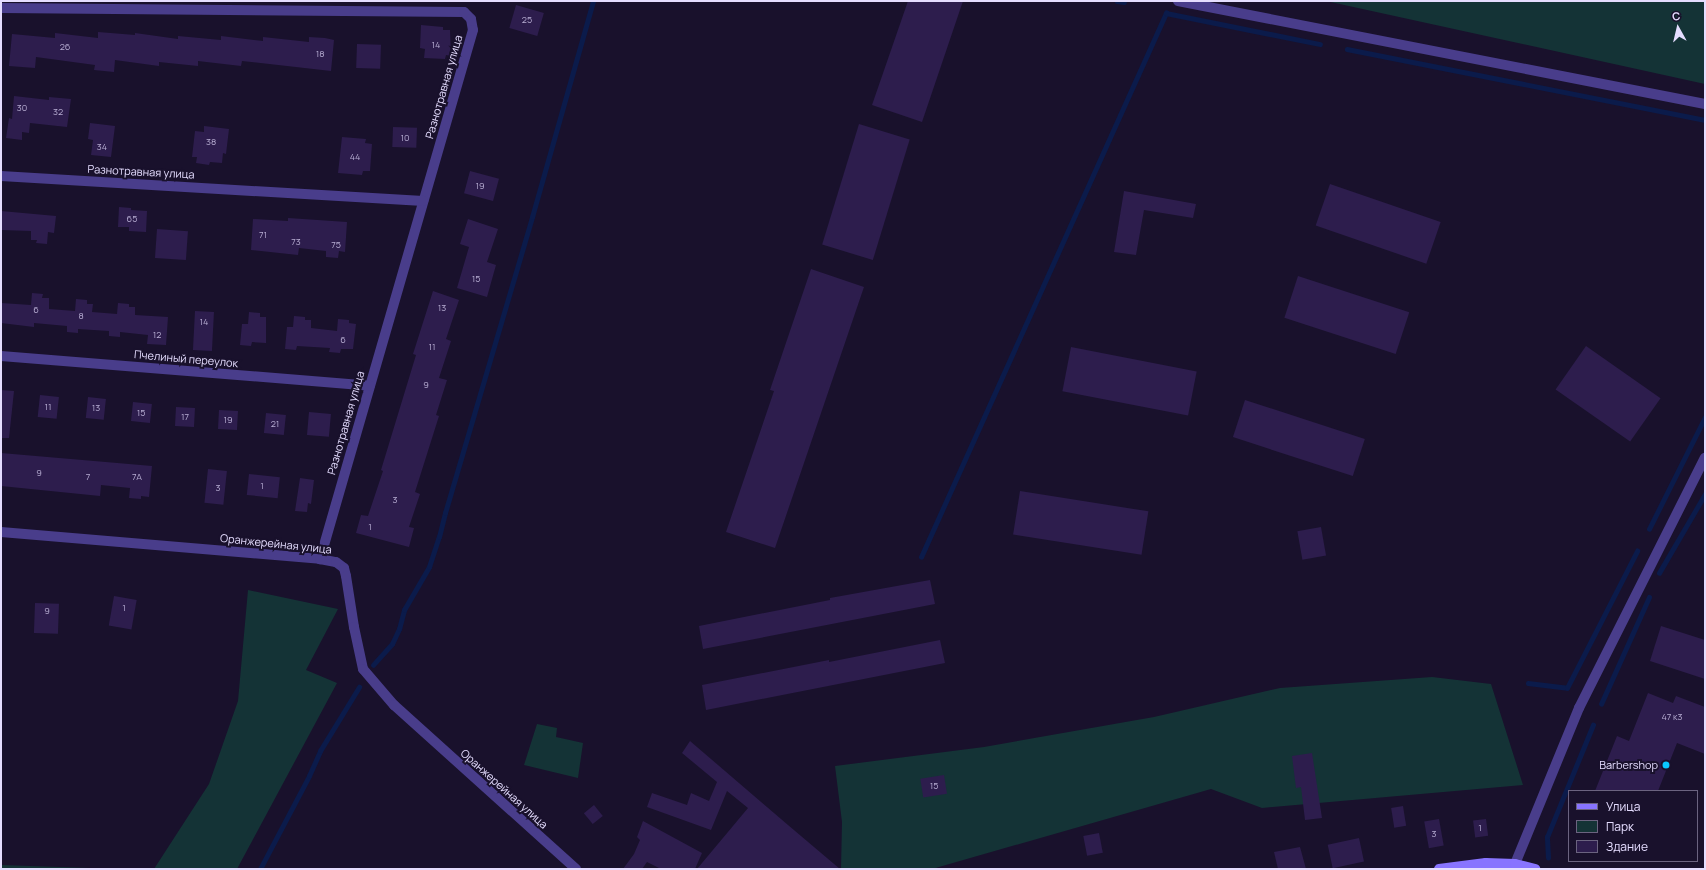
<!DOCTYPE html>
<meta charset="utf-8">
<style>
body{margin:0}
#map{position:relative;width:1706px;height:870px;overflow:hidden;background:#19112c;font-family:Manrope,sans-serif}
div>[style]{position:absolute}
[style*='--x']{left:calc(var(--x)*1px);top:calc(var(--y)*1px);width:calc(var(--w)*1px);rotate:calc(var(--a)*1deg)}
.green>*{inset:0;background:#143336}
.stream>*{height:4.5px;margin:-2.25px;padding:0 2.25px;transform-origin:2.25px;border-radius:2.25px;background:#0b1b4b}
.building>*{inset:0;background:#2d1d4d;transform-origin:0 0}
.street>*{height:10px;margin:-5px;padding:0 5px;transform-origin:5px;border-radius:5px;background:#493d8b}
.secondary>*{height:10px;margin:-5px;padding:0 5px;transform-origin:5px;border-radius:5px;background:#8874ff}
.dots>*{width:11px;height:11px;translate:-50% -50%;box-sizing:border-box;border:2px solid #19112c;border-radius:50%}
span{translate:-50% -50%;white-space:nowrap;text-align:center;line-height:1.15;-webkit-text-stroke:4px #19112c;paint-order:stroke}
.number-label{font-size:9px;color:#b7add2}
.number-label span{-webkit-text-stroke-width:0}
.street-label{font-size:11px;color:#e5ddff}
.poi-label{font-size:11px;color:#e5ddff}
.right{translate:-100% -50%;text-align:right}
.frame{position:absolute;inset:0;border:2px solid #e5ddff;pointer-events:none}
.legend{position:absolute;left:1568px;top:790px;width:130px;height:72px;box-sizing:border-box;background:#19112c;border:1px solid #6b6380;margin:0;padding:5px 7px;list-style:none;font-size:12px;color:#e5ddff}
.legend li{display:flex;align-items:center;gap:8px;height:20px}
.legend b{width:20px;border:1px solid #6b6380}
.north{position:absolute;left:1658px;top:8px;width:40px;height:40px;-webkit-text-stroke:3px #19112c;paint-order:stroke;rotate:352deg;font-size:11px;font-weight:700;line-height:16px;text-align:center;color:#e5ddff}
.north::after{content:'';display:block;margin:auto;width:14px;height:18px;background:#e5ddff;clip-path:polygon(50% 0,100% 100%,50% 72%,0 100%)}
</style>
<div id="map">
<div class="green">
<div style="clip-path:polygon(1326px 1px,1705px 1px,1705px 84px)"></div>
<div style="clip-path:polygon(248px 590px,338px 609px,306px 670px,337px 683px,237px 869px,154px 869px,209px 784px,238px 701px)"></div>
<div style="clip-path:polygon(1432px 677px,1491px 684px,1523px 785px,1262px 808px,1211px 789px,932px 869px,841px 869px,842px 822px,835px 766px,984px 747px,1154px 717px,1280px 688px)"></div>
<div style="clip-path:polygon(537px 724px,557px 728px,556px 737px,583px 743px,578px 778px,524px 765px)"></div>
<div style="clip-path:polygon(1px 865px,119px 869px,1px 869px)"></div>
</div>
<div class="stream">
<div style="--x:1117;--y:1;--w:7;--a:8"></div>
<div style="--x:1347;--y:49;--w:365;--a:11.2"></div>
<div style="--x:1649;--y:529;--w:125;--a:-63.4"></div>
<div style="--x:921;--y:557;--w:597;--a:-65.75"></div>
<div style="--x:1166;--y:13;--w:157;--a:11.4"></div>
<div style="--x:1659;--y:573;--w:91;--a:-59.8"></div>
<div style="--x:373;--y:665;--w:28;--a:-48"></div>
<div style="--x:392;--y:644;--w:17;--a:-65"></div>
<div style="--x:399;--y:629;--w:20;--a:-75"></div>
<div style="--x:404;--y:610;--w:50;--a:-59.8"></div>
<div style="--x:429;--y:567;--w:32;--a:-72"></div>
<div style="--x:439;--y:537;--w:25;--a:-76"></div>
<div style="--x:445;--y:513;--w:309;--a:-73.6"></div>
<div style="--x:532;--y:217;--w:224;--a:-74.2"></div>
<div style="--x:1528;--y:683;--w:39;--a:7"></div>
<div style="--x:1567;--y:688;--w:154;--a:-62.9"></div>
<div style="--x:1601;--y:704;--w:117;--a:-65.8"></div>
<div style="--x:1548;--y:858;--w:21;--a:-93"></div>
<div style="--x:1547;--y:837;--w:121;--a:-67.7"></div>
<div style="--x:260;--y:869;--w:105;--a:-62.2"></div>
<div style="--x:309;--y:776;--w:27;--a:-66"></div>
<div style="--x:320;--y:751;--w:75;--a:-58.6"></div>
</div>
<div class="building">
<div style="clip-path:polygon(908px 1px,963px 1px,922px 122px,872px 105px)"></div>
<div style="left:516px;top:5px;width:29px;height:24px;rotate:16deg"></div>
<div style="clip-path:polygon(421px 25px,443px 27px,443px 30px,450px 30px,451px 56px,446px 55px,445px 59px,424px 58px,425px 49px,420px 48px)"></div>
<div style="clip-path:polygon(98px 32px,135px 35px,135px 33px,178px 39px,178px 36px,221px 40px,221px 36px,263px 41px,263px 37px,309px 42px,309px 37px,325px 38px,334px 40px,331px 71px,242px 61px,241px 66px,198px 61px,198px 66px,159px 62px,159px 66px,115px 60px,114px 72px,94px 70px,95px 65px,36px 57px,35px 68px,9px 66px,12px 34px,55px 38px,55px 33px,98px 38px)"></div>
<div style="left:357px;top:44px;width:24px;height:24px;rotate:2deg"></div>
<div style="clip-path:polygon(14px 96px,49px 100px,49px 97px,71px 99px,67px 127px,30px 123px,29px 133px,22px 132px,22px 140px,6px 138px,9px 118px,12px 119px)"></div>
<div style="clip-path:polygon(90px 123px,115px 126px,111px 157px,91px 155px,93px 140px,88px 139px)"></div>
<div style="left:859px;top:124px;width:53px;height:126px;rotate:17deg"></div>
<div style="clip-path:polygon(204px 126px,229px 129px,226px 154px,223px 153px,222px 163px,210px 162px,209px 165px,196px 163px,197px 157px,192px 157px,195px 131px,204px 132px)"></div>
<div style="left:393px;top:127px;width:24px;height:20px;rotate:2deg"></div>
<div style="clip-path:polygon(342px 137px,366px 139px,365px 143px,372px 144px,370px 171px,363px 171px,362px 175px,338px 173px)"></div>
<div style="left:470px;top:171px;width:30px;height:23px;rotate:15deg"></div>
<div style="left:1330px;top:184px;width:117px;height:44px;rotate:19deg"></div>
<div style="clip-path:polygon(1124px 191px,1196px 204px,1193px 218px,1144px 210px,1136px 255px,1114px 252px)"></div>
<div style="clip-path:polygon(119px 207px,131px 208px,131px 210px,147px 211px,146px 232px,129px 231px,129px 227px,118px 227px)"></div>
<div style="clip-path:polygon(1px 211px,56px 216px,54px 233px,48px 232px,47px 244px,36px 243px,37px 240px,31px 240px,31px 231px,1px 230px)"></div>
<div style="clip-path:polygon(288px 218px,347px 222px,345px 252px,339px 251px,338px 258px,326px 257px,326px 251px,299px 248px,298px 255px,251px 250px,253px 219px,288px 221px)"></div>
<div style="clip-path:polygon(468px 219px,498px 229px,487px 262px,496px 265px,487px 297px,457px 288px,469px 247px,460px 244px)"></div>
<div style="left:157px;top:229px;width:31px;height:29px;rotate:4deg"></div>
<div style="clip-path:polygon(811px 269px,864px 287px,775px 548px,726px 532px,774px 391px,770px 390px)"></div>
<div style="left:1298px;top:276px;width:117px;height:44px;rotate:18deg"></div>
<div style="clip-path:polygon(433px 291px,459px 300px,446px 339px,451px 341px,439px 378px,447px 380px,436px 415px,439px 416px,415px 492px,420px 494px,409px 527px,414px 528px,409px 547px,356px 533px,361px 515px,368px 516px,383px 471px,381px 470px,416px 355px,413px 354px)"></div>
<div style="clip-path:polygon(32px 293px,43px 294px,42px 298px,49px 298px,49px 309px,75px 311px,76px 299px,87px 300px,87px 304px,93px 304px,92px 312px,117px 314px,118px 303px,129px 304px,129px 307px,135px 307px,135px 315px,168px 317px,166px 345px,147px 344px,148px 335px,120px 332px,120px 337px,109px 336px,109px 331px,78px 329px,78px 333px,67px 332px,67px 326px,34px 323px,34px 327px,1px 323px,1px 303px,31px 305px)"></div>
<div style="left:195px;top:311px;width:19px;height:39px;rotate:3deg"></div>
<div style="clip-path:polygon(249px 312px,260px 313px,260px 317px,266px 317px,266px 343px,252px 342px,251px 346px,240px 345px,242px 324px,248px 324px)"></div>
<div style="clip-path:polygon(294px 316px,305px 317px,305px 320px,311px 320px,311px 328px,337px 331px,338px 319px,349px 320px,349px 323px,356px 324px,353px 349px,341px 349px,340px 353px,329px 352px,330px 348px,297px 346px,296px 350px,285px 349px,287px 327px,293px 327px)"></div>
<div style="left:1586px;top:346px;width:91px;height:53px;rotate:35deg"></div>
<div style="left:1071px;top:347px;width:128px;height:45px;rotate:11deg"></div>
<div style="clip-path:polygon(1px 390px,14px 391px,9px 438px,1px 438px)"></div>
<div style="left:40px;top:395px;width:19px;height:22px;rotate:6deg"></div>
<div style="left:88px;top:397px;width:18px;height:21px;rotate:6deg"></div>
<div style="left:1245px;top:400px;width:126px;height:39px;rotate:18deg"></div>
<div style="left:133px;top:402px;width:19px;height:19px;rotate:6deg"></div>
<div style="left:176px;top:407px;width:19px;height:19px;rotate:3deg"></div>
<div style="left:219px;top:410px;width:19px;height:19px;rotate:3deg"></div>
<div style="left:309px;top:412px;width:22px;height:23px;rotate:5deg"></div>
<div style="left:266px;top:413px;width:20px;height:20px;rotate:6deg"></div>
<div style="clip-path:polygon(1px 453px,152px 466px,149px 497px,141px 496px,141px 499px,129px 498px,130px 488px,101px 485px,100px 496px,1px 486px)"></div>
<div style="left:208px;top:469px;width:19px;height:34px;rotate:6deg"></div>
<div style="left:249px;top:474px;width:31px;height:21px;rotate:6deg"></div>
<div style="clip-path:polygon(300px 478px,314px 480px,311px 504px,308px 503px,307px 512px,295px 511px)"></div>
<div style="left:1020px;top:491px;width:130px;height:44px;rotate:9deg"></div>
<div style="left:1321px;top:527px;width:29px;height:24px;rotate:80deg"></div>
<div style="clip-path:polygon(930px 580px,935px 604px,703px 649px,699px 626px,830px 600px,830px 598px)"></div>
<div style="left:114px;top:596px;width:23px;height:30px;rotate:10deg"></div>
<div style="left:35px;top:603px;width:24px;height:30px;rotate:2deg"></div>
<div style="clip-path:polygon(1661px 626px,1705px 640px,1705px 679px,1650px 661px)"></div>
<div style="clip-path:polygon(940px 640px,945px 663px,706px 710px,702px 685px,829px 660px,829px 662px)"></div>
<div style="clip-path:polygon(1648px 693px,1673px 703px,1676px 696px,1705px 707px,1705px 754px,1677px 743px,1658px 791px,1595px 791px,1617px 736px,1629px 741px)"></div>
<div style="clip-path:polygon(690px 741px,788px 825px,840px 869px,697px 869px,748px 808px,727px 791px,711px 830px,647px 807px,652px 793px,687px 805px,691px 793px,709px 801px,717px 782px,682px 753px)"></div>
<div style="clip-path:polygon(1312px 753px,1322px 818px,1305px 820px,1301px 787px,1296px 788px,1292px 756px)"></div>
<div style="left:944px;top:775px;width:19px;height:24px;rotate:81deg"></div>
<div style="left:594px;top:805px;width:14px;height:13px;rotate:51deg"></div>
<div style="left:1403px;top:806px;width:20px;height:12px;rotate:81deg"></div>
<div style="left:1439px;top:819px;width:27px;height:15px;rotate:80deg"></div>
<div style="left:1486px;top:819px;width:17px;height:13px;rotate:83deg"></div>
<div style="clip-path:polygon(643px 821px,702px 853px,695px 869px,661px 869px,647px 862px,642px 869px,623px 869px,634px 854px,640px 840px,637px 837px)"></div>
<div style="left:1099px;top:833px;width:20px;height:16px;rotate:79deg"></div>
<div style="left:1359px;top:838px;width:24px;height:32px;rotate:78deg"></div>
<div style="clip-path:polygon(1300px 847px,1306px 869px,1278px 869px,1274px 852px)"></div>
</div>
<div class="street">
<div style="--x:1178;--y:1;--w:537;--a:11.06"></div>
<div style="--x:1;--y:8;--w:463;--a:0.5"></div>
<div style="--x:464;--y:12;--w:10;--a:45"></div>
<div style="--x:471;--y:19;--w:11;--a:80"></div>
<div style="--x:473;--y:30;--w:551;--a:106.13"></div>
<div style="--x:1;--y:176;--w:423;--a:3.4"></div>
<div style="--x:1;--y:356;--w:370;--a:4.6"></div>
<div style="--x:1;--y:532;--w:320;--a:4.8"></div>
<div style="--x:320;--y:559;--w:16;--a:11"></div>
<div style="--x:336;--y:562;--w:10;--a:37"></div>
<div style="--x:344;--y:568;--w:8;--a:76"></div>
<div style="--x:346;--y:576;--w:52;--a:81.1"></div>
<div style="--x:354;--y:627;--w:43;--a:77.9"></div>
<div style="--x:363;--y:669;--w:48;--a:49.3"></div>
<div style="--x:394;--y:705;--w:245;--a:42"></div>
<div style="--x:1515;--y:864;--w:169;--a:-67.7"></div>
<div style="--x:1579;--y:708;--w:280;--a:-63.3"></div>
</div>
<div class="secondary">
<div style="--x:1439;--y:869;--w:47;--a:-7.3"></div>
<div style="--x:1486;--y:863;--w:29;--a:2"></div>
<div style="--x:1515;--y:864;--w:21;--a:14"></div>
</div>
<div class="dots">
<div style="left:1666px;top:765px;background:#09c8ff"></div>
</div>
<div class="number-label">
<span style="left:527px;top:20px">25</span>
<span style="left:436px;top:45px">14</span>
<span style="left:65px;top:47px">26</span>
<span style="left:320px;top:54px">18</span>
<span style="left:22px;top:108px">30</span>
<span style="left:58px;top:112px">32</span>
<span style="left:405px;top:138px">10</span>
<span style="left:211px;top:142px">38</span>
<span style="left:102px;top:147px">34</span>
<span style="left:355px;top:157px">44</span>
<span style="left:480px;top:186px">19</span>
<span style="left:132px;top:219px">65</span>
<span style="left:263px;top:235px">71</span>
<span style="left:296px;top:242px">73</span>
<span style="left:336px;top:245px">75</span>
<span style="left:476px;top:279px">15</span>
<span style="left:442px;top:308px">13</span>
<span style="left:36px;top:310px">6</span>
<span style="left:81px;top:316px">8</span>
<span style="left:204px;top:322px">14</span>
<span style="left:157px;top:335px">12</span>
<span style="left:343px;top:340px">6</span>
<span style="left:432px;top:347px">11</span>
<span style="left:426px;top:385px">9</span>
<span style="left:48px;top:407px">11</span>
<span style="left:96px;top:408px">13</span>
<span style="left:141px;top:413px">15</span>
<span style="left:185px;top:417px">17</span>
<span style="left:228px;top:420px">19</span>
<span style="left:275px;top:424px">21</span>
<span style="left:39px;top:473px">9</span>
<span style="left:88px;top:477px">7</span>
<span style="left:137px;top:477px">7А</span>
<span style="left:262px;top:486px">1</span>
<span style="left:218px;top:488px">3</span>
<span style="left:395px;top:500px">3</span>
<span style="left:370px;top:527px">1</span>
<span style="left:124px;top:608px">1</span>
<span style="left:47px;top:611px">9</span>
<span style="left:1672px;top:717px">47 к3</span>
<span style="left:934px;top:786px">15</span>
<span style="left:1480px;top:828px">1</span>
<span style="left:1434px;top:834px">3</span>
</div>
<div class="street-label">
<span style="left:444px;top:87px;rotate:-74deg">Разнотравная улица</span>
<span style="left:141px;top:172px;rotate:3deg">Разнотравная улица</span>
<span style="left:186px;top:359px;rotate:5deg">Пчелиный переулок</span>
<span style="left:346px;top:423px;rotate:-74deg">Разнотравная улица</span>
<span style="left:276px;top:544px;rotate:6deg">Оранжерейная улица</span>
<span style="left:504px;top:789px;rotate:42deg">Оранжерейная улица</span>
</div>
<div class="poi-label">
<span class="right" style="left:1658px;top:765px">Barbershop</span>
</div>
<div class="frame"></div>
<ul class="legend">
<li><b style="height:5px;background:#8874ff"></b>Улица</li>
<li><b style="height:11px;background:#143336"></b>Парк</li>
<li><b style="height:11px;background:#2d1d4d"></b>Здание</li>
</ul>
<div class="north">С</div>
</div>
